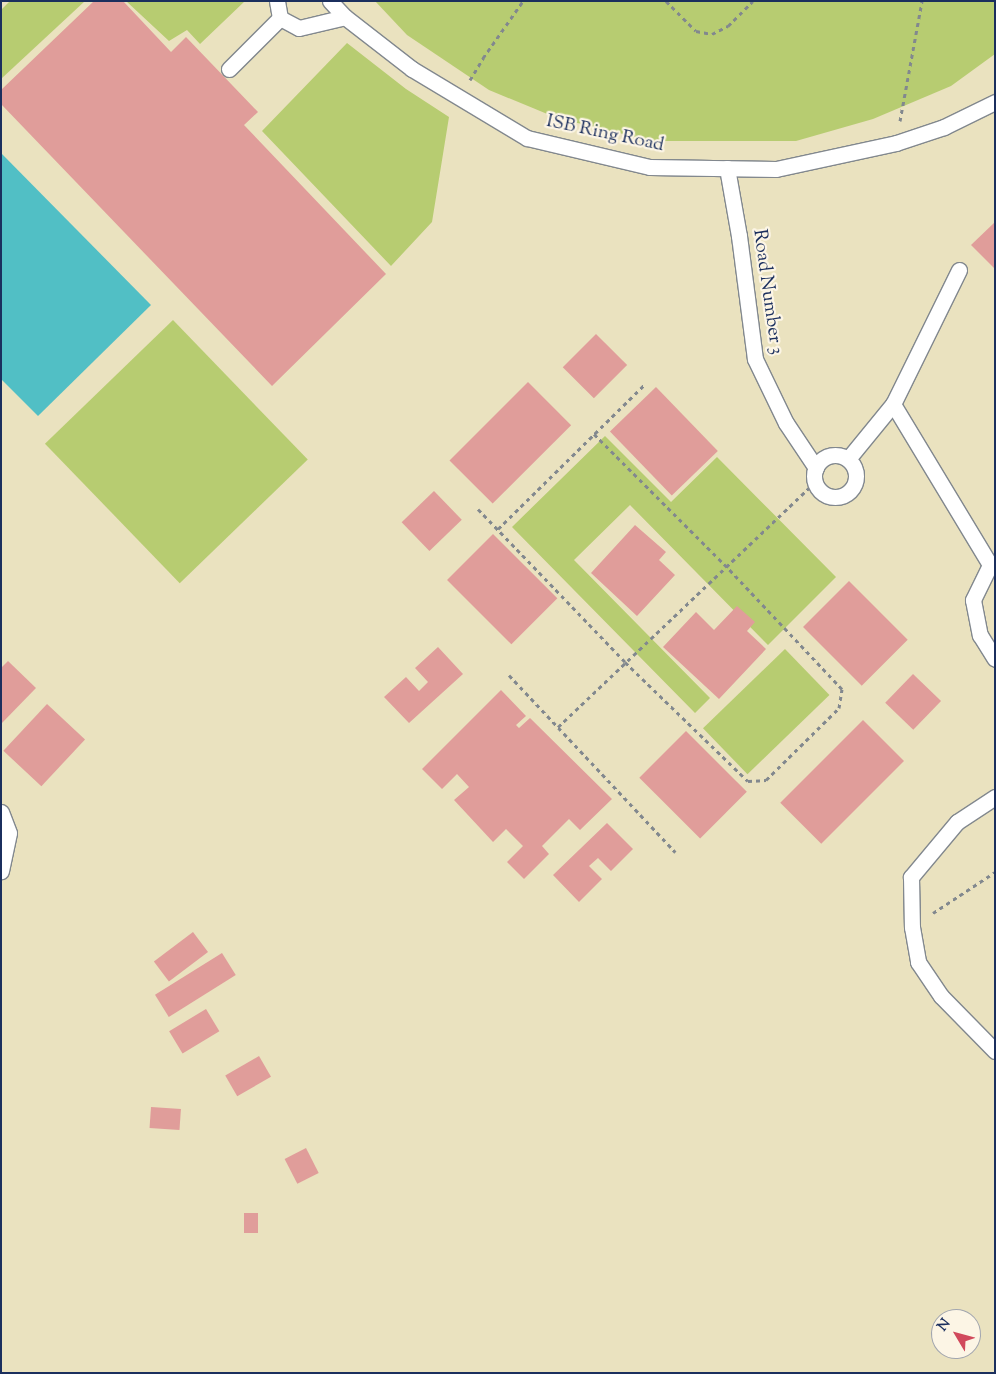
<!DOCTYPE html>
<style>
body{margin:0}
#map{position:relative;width:996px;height:1374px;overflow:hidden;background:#eae2bf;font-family:"Sorts Mill Goudy",serif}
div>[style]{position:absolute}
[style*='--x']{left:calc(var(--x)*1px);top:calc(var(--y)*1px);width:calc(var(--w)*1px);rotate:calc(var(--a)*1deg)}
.green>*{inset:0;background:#b7cc71;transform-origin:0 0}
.water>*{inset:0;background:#51bfc5}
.building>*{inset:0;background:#e09d9a;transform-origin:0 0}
.path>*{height:3px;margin-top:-1.5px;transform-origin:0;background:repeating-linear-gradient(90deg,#82888e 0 4px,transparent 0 8px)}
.roads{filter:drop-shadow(1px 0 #82888e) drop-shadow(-1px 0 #82888e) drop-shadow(0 1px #82888e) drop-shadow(0 -1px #82888e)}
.service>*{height:15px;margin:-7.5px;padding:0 7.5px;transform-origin:7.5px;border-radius:7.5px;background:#fff}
.service>.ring{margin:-7.5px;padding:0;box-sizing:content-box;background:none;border:15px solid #fff;border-radius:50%}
span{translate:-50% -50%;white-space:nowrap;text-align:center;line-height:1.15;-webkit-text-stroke:4.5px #fcf5e5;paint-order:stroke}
.street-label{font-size:19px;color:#1b2f5e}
.frame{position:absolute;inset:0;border:2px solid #1b2f5e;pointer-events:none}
.north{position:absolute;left:931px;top:1309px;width:50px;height:50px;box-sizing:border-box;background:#fcf5e5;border:1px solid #a2a6af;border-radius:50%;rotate:307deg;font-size:14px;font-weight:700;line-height:20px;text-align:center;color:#1b2f5e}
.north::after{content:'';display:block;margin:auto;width:18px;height:22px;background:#d1495b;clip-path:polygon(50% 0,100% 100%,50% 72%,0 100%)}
</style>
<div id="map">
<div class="green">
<div style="clip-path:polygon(10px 1px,85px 1px,1px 79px,1px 10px)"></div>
<div style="clip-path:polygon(126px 1px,245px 1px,200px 44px,187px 30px,169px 41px)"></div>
<div style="clip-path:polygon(375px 1px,995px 1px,995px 54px,951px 86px,873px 119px,796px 141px,652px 141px,557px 118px,489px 90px,407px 35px)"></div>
<div style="clip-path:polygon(347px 43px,406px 89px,449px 117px,432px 222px,391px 266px,262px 131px)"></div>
<div style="left:173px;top:320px;width:194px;height:178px;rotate:46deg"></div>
<div style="clip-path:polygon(605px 436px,671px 502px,717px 457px,836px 577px,768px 645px,630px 505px,574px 560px,710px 698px,695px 713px,512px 527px)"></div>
<div style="left:785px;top:649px;width:64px;height:114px;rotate:46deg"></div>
</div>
<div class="water">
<div style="clip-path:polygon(1px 153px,151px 305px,38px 416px,1px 379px)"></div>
</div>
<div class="building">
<div style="clip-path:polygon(94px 1px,123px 1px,171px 52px,186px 37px,258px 112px,244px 125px,386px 274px,272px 386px,1px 104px,1px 90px)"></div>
<div style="clip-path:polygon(995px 222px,995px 269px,971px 245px)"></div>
<div style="left:596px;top:334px;width:44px;height:47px;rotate:45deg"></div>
<div style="left:528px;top:382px;width:61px;height:111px;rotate:45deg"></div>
<div style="left:656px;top:387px;width:89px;height:64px;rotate:46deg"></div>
<div style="left:434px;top:491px;width:40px;height:45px;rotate:46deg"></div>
<div style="clip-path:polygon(635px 525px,666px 552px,659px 560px,675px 575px,637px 616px,591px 573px)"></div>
<div style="left:493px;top:534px;width:91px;height:65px;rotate:45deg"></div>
<div style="left:849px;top:581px;width:83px;height:65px;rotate:45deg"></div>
<div style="clip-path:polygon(737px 606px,755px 622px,747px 631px,766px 649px,719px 699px,663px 647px,696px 612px,714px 630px)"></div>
<div style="clip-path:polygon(438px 647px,463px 674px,409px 723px,384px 697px,406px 677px,419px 691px,428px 682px,415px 668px)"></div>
<div style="clip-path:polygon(8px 661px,36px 688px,1px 724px,1px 668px)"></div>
<div style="left:913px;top:674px;width:39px;height:40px;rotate:44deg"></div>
<div style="clip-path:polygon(501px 690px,526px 716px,516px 725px,519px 728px,530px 718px,612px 799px,580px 830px,569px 819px,542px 846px,549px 854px,524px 879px,507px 862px,523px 846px,506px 829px,493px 842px,454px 800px,469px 787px,457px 774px,442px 789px,422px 769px)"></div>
<div style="left:47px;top:704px;width:52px;height:64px;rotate:43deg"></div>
<div style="left:863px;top:720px;width:58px;height:117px;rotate:45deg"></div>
<div style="left:686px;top:731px;width:86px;height:66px;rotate:45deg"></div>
<div style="clip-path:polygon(607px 823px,633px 849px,611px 871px,598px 858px,589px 866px,602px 879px,579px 902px,553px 875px)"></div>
<div style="left:193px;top:932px;width:25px;height:49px;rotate:53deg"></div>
<div style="left:222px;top:953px;width:26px;height:79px;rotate:58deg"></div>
<div style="left:206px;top:1009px;width:26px;height:43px;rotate:59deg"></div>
<div style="left:259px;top:1056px;width:24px;height:39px;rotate:60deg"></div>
<div style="left:151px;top:1107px;width:30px;height:21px;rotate:4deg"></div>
<div style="left:306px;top:1148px;width:28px;height:24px;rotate:63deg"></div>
<div style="left:244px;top:1213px;width:14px;height:20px"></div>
</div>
<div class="path">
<div style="--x:666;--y:1;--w:42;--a:45"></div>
<div style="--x:696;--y:31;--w:16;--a:11"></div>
<div style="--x:712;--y:34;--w:18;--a:-27"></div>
<div style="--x:728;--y:26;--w:35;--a:-45"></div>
<div style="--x:470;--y:80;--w:26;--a:-59"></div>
<div style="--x:483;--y:58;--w:70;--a:-54.9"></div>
<div style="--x:900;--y:121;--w:122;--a:-79.6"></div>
<div style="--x:478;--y:509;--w:212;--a:46.1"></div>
<div style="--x:625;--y:662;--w:171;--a:44.1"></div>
<div style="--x:748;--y:781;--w:18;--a:-3"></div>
<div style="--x:766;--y:780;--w:103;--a:-44.6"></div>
<div style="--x:839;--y:708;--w:19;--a:-81"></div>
<div style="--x:842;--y:689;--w:168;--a:-133.3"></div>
<div style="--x:727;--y:567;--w:188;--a:-135"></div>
<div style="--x:498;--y:529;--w:205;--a:-44.6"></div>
<div style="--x:509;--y:675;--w:243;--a:46.8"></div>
<div style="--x:558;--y:727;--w:347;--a:-43.6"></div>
<div style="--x:933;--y:913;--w:74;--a:-33.5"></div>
</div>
<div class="roads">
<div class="service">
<div style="--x:277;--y:1;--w:17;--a:80"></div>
<div style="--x:280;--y:18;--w:21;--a:28"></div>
<div style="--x:299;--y:28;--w:47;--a:-13.4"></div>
<div style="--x:330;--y:1;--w:22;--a:47"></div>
<div style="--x:345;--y:17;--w:85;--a:37.8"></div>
<div style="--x:412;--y:69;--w:134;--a:31"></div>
<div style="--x:527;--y:138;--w:126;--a:13.3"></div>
<div style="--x:650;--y:167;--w:126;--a:0.9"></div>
<div style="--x:776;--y:169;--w:123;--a:-12.2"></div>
<div style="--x:896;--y:143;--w:51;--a:-18.4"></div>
<div style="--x:944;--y:127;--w:57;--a:-26.1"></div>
<div style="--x:229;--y:69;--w:72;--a:-45"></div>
<div style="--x:727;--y:168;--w:69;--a:80"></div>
<div style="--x:739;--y:236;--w:124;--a:82.6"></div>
<div style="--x:755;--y:359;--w:71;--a:64.2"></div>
<div style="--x:786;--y:423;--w:54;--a:56.3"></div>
<div style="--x:959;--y:270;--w:149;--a:116.2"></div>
<div style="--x:893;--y:404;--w:188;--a:58.9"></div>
<div style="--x:990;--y:565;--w:39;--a:116"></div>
<div style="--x:973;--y:600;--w:36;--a:79"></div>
<div style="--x:980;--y:635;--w:28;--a:58"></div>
<div class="ring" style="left:814px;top:455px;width:27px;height:27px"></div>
<div style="--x:848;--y:459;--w:71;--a:-50.7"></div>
<div style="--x:995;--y:797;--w:45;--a:146.7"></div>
<div style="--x:957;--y:822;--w:72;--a:129.9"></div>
<div style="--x:911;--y:877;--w:50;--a:88.9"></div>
<div style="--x:912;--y:927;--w:36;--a:80"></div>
<div style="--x:918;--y:962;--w:41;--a:55.9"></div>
<div style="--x:941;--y:996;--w:77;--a:45.5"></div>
<div style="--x:1;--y:812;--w:22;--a:69"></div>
<div style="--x:9;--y:833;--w:39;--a:102"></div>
</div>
</div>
<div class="street-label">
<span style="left:605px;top:134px;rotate:12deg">ISB Ring Road</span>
<span style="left:767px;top:292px;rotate:82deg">Road Number 3</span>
</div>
<div class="frame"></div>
<div class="north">N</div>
</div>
